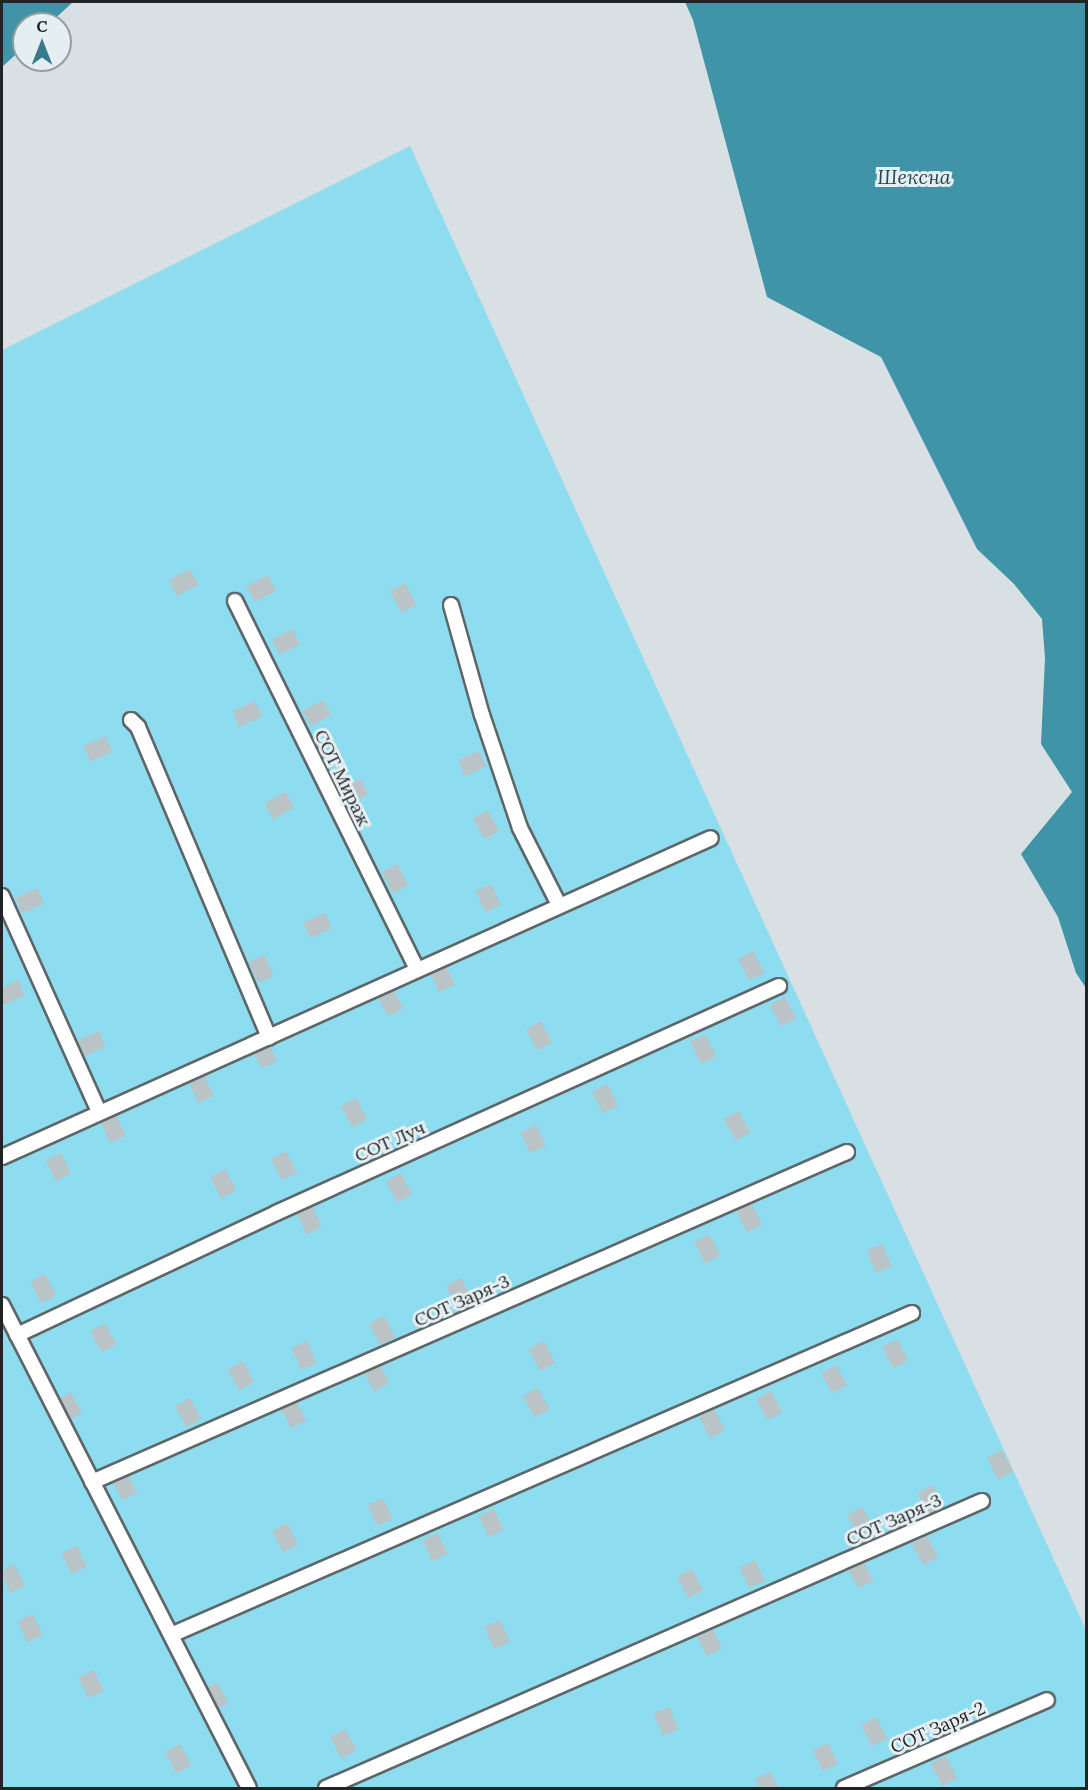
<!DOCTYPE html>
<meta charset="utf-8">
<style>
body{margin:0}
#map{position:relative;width:1088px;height:1790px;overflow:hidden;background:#d8e0e3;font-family:Lora,serif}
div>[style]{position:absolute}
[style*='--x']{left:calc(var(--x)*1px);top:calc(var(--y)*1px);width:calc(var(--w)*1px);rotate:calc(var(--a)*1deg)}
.green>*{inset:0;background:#8edcf0}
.water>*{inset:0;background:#3f94a8}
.building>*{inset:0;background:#bac3c5;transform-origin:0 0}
.roads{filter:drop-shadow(2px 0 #5e6668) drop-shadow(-2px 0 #5e6668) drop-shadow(0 2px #5e6668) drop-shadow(0 -2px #5e6668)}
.minor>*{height:14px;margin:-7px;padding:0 7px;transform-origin:7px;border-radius:7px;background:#fff}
span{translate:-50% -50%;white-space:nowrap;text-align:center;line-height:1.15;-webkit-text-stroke:6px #e5eef0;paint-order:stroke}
.street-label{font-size:18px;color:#212425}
.water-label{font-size:20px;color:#224952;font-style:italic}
.frame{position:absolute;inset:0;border:3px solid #212425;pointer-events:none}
.north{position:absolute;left:12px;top:12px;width:60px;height:60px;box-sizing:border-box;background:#e5eef0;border:2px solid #979d9f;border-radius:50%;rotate:0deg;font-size:16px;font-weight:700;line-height:24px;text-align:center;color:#212425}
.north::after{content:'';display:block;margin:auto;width:21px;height:27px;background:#377b8b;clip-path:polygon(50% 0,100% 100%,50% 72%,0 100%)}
</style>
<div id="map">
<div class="green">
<div style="clip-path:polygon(410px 146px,1086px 1630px,1086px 1788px,2px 1788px,2px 350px)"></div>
</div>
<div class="water">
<div style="clip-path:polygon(2px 2px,73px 2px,49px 24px,24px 24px,24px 47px,2px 67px)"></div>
<div style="clip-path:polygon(685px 2px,1086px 2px,1086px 988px,1076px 973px,1058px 917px,1021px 854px,1072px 792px,1041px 744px,1045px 658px,1042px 619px,1014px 584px,977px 549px,881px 357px,767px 297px,693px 20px)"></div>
</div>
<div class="building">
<div style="left:190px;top:569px;width:18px;height:24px;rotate:63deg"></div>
<div style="left:268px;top:575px;width:18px;height:24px;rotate:63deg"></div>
<div style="left:405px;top:583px;width:24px;height:17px;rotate:62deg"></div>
<div style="left:292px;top:629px;width:17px;height:23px;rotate:62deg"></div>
<div style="left:323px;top:700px;width:17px;height:23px;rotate:62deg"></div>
<div style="left:255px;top:701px;width:17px;height:25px;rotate:66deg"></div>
<div style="left:105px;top:736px;width:17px;height:24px;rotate:65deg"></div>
<div style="left:479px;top:751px;width:17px;height:23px;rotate:66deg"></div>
<div style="left:361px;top:779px;width:17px;height:23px;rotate:66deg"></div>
<div style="left:286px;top:792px;width:18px;height:24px;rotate:63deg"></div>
<div style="left:488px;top:810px;width:24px;height:17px;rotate:62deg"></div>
<div style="left:397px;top:864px;width:24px;height:17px;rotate:62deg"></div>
<div style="left:491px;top:884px;width:23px;height:17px;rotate:65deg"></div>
<div style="left:37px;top:888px;width:17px;height:24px;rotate:65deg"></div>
<div style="left:325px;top:913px;width:17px;height:24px;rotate:66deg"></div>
<div style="left:753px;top:951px;width:24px;height:17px;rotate:62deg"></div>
<div style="left:264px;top:955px;width:23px;height:17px;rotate:65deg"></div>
<div style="left:445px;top:964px;width:23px;height:17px;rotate:65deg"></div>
<div style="clip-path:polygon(18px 980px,25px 996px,3px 1005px,2px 988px)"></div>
<div style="left:392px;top:987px;width:24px;height:17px;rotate:62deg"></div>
<div style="left:785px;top:997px;width:24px;height:17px;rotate:62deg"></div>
<div style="left:541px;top:1021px;width:24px;height:17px;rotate:62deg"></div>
<div style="left:99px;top:1031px;width:17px;height:23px;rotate:66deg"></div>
<div style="left:705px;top:1034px;width:25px;height:17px;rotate:63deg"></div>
<div style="left:267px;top:1040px;width:23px;height:17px;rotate:65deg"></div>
<div style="left:204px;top:1075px;width:23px;height:17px;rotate:65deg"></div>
<div style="left:607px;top:1084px;width:24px;height:17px;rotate:62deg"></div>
<div style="left:356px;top:1098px;width:24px;height:17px;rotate:62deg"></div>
<div style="left:739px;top:1111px;width:24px;height:17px;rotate:62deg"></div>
<div style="left:116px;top:1115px;width:23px;height:17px;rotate:65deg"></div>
<div style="left:536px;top:1125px;width:23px;height:17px;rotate:65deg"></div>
<div style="left:286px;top:1151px;width:24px;height:17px;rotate:62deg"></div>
<div style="left:61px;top:1153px;width:23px;height:17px;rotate:65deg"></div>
<div style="left:225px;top:1169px;width:24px;height:17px;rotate:62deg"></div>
<div style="left:401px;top:1173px;width:24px;height:17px;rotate:62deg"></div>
<div style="left:751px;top:1203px;width:24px;height:17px;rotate:62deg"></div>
<div style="left:312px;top:1206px;width:23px;height:17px;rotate:65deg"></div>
<div style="left:709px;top:1234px;width:24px;height:17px;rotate:62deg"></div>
<div style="left:882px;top:1244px;width:24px;height:17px;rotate:66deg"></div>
<div style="left:45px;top:1274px;width:24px;height:17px;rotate:62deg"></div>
<div style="left:461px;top:1278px;width:24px;height:17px;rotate:62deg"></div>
<div style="left:384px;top:1316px;width:24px;height:17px;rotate:62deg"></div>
<div style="left:105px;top:1323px;width:24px;height:17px;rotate:62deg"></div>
<div style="left:897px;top:1339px;width:24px;height:17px;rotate:62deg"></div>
<div style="left:307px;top:1341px;width:24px;height:17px;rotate:66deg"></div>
<div style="left:544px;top:1341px;width:25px;height:17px;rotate:63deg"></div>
<div style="left:243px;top:1361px;width:24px;height:17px;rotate:62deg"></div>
<div style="left:378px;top:1362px;width:24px;height:17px;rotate:62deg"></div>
<div style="left:836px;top:1365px;width:23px;height:17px;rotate:61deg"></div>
<div style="left:538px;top:1388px;width:24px;height:17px;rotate:62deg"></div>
<div style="left:771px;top:1391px;width:24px;height:17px;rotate:62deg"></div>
<div style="left:71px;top:1392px;width:24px;height:17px;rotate:62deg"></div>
<div style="left:190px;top:1398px;width:24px;height:17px;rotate:62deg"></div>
<div style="left:295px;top:1399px;width:24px;height:17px;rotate:62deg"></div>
<div style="left:714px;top:1409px;width:24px;height:17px;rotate:62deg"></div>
<div style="left:1002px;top:1450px;width:24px;height:17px;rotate:62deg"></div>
<div style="left:126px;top:1471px;width:24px;height:17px;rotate:62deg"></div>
<div style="left:933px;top:1485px;width:25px;height:17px;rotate:63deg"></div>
<div style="left:383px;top:1498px;width:23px;height:17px;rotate:65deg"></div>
<div style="left:862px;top:1507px;width:24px;height:17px;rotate:62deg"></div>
<div style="left:494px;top:1509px;width:23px;height:17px;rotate:65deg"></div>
<div style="left:287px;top:1523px;width:24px;height:17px;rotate:62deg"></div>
<div style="left:438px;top:1533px;width:23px;height:17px;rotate:65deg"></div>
<div style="left:927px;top:1536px;width:24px;height:17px;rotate:62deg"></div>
<div style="left:77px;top:1546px;width:23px;height:17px;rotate:65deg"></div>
<div style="left:862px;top:1559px;width:24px;height:17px;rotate:62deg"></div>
<div style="left:755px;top:1560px;width:23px;height:17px;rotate:65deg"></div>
<div style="clip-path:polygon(14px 1564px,25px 1585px,10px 1593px,2px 1571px)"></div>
<div style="left:692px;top:1569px;width:24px;height:17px;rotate:62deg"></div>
<div style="left:33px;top:1614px;width:23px;height:17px;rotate:65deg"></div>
<div style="left:500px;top:1620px;width:24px;height:17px;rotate:66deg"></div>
<div style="left:711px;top:1627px;width:24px;height:17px;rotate:62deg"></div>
<div style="left:94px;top:1670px;width:23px;height:17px;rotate:65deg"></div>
<div style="left:217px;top:1682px;width:24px;height:17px;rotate:62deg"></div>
<div style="left:669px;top:1707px;width:24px;height:17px;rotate:66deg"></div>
<div style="left:876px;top:1717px;width:24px;height:17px;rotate:62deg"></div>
<div style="left:345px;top:1729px;width:24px;height:17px;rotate:62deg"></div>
<div style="left:828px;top:1743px;width:23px;height:17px;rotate:65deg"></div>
<div style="left:180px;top:1744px;width:24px;height:17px;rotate:62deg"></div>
<div style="left:946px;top:1756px;width:25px;height:17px;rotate:63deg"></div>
<div style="clip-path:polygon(770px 1772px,779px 1788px,760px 1788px,755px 1779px)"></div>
</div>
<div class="roads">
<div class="minor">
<div style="--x:235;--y:601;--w:411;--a:63.7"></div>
<div style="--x:451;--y:605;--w:114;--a:74.3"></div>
<div style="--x:482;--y:715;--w:119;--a:71.4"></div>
<div style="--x:520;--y:828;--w:86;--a:63.1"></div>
<div style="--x:131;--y:720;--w:10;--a:45"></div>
<div style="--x:138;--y:727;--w:337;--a:67.1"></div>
<div style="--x:2;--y:896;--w:237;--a:65.8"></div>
<div style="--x:2;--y:1157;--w:777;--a:-24.22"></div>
<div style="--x:2;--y:1305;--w:542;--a:62.92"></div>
<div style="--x:17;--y:1335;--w:286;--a:-25.2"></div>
<div style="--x:276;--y:1213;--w:552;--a:-24.29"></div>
<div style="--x:92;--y:1482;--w:824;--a:-23.61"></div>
<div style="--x:171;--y:1635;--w:808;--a:-23.49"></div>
<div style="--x:326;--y:1788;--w:716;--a:-23.63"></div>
<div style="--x:844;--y:1788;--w:221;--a:-23.4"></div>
</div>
</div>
<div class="street-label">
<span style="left:342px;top:778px;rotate:64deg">СОТ Мираж</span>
<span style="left:390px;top:1142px;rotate:-24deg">СОТ Луч</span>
<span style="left:462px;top:1301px;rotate:-24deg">СОТ Заря-3</span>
<span style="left:894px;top:1520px;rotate:-24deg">СОТ Заря-3</span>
<span style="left:938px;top:1728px;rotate:-24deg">СОТ Заря-2</span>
</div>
<div class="water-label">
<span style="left:914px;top:176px">Шексна</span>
</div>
<div class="frame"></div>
<div class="north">С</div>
</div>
